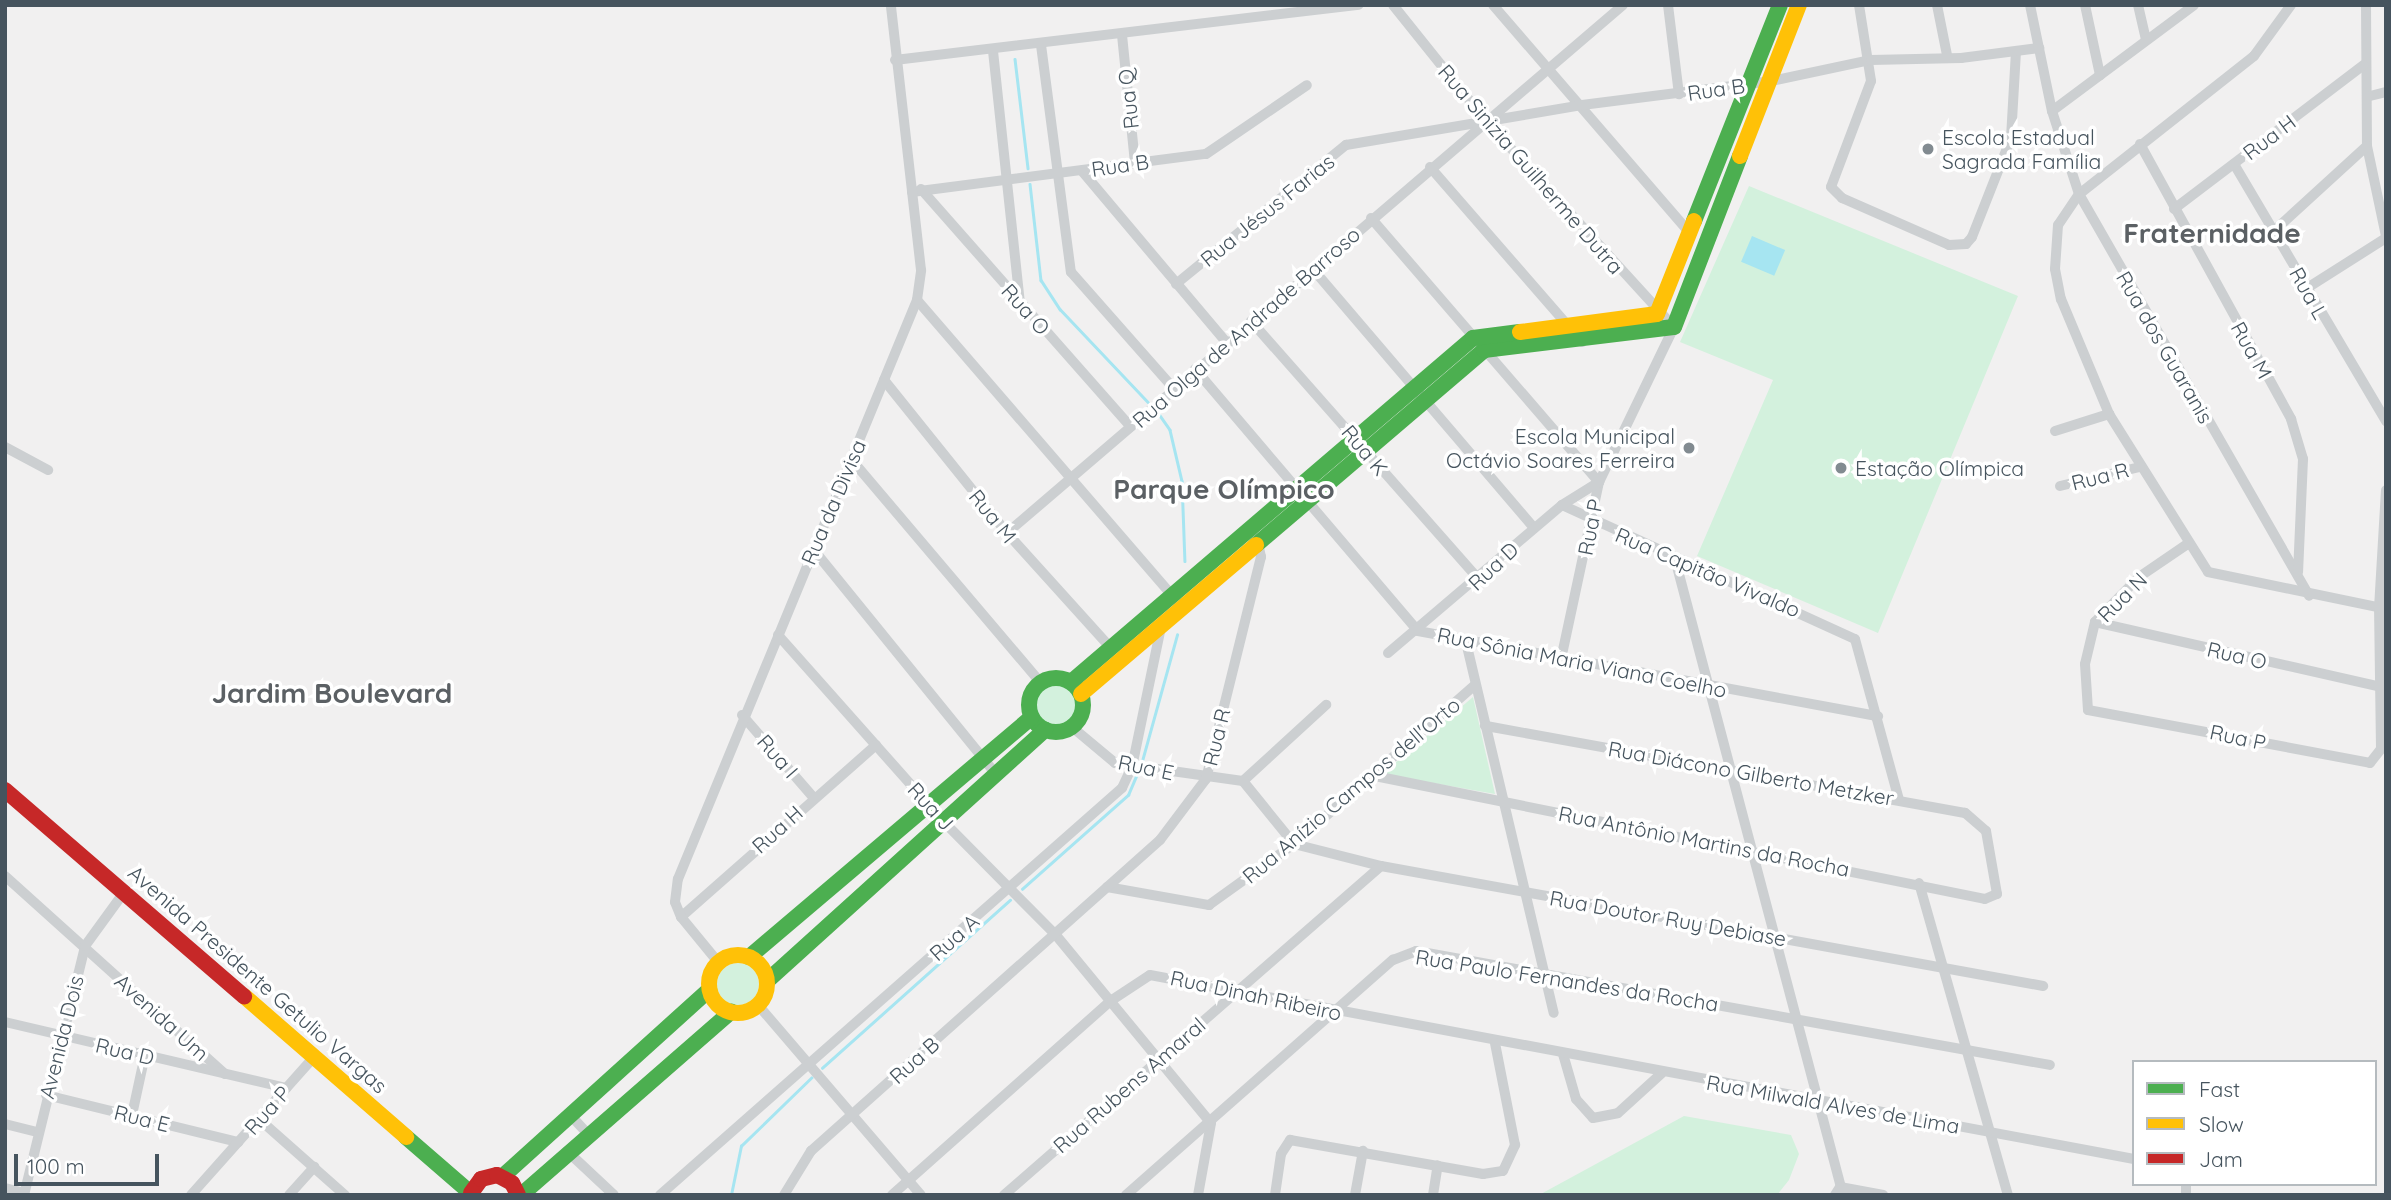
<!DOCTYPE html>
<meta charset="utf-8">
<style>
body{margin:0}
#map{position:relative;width:2391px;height:1200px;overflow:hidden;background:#f1f0f0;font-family:Quicksand,sans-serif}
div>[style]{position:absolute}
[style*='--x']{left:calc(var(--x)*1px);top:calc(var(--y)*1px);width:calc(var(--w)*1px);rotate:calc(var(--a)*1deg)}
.green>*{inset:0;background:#d3f1dd}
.round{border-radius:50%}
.water>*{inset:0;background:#a6e5f1;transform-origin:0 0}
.stream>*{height:2.5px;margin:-1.25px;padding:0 1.25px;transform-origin:1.25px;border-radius:1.25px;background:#a6e5f1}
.street>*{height:10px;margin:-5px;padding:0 5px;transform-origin:5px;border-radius:5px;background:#cccfd1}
.fast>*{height:16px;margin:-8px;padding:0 8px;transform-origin:8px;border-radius:8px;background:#4caf50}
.fast>.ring{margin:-8px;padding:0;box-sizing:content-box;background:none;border:16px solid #4caf50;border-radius:50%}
.slow>*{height:16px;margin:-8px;padding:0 8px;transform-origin:8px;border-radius:8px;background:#ffc107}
.slow>.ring{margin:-8px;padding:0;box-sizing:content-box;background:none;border:16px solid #ffc107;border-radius:50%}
.jam>*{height:16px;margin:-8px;padding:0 8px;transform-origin:8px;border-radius:8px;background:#c62828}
.dots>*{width:19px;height:19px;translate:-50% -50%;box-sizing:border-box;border:4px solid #fff;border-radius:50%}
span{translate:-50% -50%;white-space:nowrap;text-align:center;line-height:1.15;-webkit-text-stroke:7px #fff;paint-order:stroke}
.street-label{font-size:21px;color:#46545e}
.poi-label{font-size:21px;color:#46545e}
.left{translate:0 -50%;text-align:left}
.right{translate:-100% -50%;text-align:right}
.district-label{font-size:28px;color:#5b6064;font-weight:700}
.frame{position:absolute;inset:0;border:7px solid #46545e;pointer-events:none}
.legend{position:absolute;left:2132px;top:1060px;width:245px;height:126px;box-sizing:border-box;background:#fff;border:2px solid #b5bbbf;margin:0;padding:9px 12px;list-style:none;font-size:21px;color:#46545e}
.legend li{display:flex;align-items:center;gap:14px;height:35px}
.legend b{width:35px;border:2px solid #b5bbbf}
.scale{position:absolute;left:14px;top:1154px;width:145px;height:32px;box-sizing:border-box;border:4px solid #46545e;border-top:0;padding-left:9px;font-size:21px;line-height:24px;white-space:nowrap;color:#46545e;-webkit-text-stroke:5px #fff;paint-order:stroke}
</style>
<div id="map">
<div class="green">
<div style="clip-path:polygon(1749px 186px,2018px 296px,1878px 633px,1697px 556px,1773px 380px,1680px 342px)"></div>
<div class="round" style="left:1035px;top:684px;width:42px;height:42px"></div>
<div style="clip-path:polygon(1473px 697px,1495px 794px,1382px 774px)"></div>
<div class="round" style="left:717px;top:963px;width:42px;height:42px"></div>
<div style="clip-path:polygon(1684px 1116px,1791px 1135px,1799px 1154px,1789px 1180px,1777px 1195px,1539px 1195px)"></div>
</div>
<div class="water">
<div style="left:1752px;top:236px;width:36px;height:28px;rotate:23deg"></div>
</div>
<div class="stream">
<div style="--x:1015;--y:59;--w:110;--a:83.2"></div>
<div style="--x:1030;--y:184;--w:97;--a:83.5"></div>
<div style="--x:1041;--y:280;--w:35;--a:57"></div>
<div style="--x:1060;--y:309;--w:128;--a:46.6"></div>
<div style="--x:1159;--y:414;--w:19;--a:55"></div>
<div style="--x:1170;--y:430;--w:52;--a:76.8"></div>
<div style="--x:1182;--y:481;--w:80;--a:87.9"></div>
<div style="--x:1142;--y:761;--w:131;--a:-74.5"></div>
<div style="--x:1022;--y:889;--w:142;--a:-41.6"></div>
<div style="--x:1128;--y:795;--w:21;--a:-67"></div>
<div style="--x:822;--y:1068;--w:252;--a:-41.8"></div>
<div style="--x:731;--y:1195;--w:50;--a:-78.5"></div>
<div style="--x:741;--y:1146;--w:98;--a:-44.2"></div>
</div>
<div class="street">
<div style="--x:1393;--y:5;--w:147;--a:51.3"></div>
<div style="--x:1485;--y:120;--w:280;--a:47.6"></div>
<div style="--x:1674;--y:327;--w:172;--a:115.8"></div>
<div style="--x:1599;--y:482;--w:181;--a:102.1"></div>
<div style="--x:1493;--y:5;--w:303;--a:49.2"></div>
<div style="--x:1668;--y:5;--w:90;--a:83"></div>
<div style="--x:1859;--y:5;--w:77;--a:81"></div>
<div style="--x:1871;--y:81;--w:113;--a:110.7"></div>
<div style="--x:1831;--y:187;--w:16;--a:45"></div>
<div style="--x:1842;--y:198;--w:117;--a:23.7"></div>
<div style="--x:1949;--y:245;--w:17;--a:-3"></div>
<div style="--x:1966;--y:244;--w:9;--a:-49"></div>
<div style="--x:1972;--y:237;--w:106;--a:-68.5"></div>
<div style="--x:2011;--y:138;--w:87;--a:-86.7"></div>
<div style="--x:1937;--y:5;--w:51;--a:78.7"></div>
<div style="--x:2030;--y:5;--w:108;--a:78.3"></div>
<div style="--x:2052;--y:111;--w:87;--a:72"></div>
<div style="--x:2079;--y:194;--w:463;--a:60.2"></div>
<div style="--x:2085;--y:5;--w:72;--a:77.9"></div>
<div style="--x:2138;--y:5;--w:35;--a:77"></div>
<div style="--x:2291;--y:5;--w:63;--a:126"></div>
<div style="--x:2254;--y:56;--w:223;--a:141.7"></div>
<div style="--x:2079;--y:194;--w:37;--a:124"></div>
<div style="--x:2058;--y:225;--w:44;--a:93.9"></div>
<div style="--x:2055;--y:269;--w:31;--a:79"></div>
<div style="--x:2061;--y:299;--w:125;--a:67.3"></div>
<div style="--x:2109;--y:414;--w:186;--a:57.9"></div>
<div style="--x:2208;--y:572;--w:182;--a:11.7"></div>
<div style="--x:2366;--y:5;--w:141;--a:89.6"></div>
<div style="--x:2367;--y:146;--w:92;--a:78.1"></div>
<div style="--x:1122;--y:35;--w:129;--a:84.2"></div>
<div style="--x:1041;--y:45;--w:229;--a:82.5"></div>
<div style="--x:1071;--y:272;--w:156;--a:48.6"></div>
<div style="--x:993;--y:51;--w:252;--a:83.9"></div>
<div style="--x:895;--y:60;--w:467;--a:-6.8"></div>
<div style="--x:2370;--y:96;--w:16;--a:-14"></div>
<div style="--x:2052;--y:111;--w:177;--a:-36.7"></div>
<div style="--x:2140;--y:144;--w:314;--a:61.2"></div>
<div style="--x:2291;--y:419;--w:42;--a:73.3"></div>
<div style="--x:2303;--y:459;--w:113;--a:92.5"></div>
<div style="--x:2234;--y:164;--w:299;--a:59.4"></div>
<div style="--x:1430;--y:167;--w:232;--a:49"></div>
<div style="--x:1082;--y:171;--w:224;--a:49.9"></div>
<div style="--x:921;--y:189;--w:317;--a:48.6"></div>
<div style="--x:912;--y:192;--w:296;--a:-7.4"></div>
<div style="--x:1206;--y:154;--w:122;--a:-34.3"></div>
<div style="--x:2174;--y:209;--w:238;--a:-37.2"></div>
<div style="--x:1371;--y:218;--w:349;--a:49.2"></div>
<div style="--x:2276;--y:229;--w:123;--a:-42.4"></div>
<div style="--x:1312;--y:268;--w:342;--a:49.5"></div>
<div style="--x:1176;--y:284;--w:220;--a:-39.3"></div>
<div style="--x:1346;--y:145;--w:239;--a:-9.6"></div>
<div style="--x:1582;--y:105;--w:191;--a:-7.2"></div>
<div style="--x:1771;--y:81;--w:102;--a:-11.9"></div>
<div style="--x:1871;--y:60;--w:90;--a:-1.3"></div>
<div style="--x:1961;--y:58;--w:79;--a:-7.3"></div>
<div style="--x:2304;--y:290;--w:97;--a:-32.4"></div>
<div style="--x:917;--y:300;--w:396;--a:49.2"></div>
<div style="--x:1251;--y:321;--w:345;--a:48.6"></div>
<div style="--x:1195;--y:369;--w:344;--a:49.6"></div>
<div style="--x:1418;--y:631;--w:468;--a:10.5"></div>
<div style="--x:884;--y:380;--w:196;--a:51.2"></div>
<div style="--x:1007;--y:533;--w:152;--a:47.9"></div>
<div style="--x:2055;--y:431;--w:57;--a:-17.5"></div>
<div style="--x:5;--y:447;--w:49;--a:28.1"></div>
<div style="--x:851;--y:459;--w:292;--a:49.7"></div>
<div style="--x:2060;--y:486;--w:82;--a:-13.4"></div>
<div style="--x:1562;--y:505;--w:322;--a:24.6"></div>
<div style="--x:1855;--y:639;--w:167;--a:74.7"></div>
<div style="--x:1007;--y:533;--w:811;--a:-40.6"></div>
<div style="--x:2186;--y:545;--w:57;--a:145.8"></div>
<div style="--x:2139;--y:577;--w:63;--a:134.4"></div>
<div style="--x:2095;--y:622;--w:43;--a:103.4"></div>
<div style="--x:2085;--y:664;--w:46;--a:86.3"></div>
<div style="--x:2088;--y:710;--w:287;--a:10.6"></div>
<div style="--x:2370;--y:763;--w:18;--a:-52"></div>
<div style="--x:2381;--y:749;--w:141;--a:-90.8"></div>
<div style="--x:2379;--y:608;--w:118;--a:-86.6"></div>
<div style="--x:813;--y:549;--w:289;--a:50.9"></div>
<div style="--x:1675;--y:559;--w:658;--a:75.2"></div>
<div style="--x:2095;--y:622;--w:292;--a:12.8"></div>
<div style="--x:778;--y:635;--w:249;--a:48.4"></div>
<div style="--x:943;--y:821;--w:159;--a:45.3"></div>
<div style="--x:1055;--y:934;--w:245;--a:50.5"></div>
<div style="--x:1211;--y:1123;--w:73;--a:100.2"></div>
<div style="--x:1466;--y:642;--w:381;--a:76.7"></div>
<div style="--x:1388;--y:653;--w:228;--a:-40.4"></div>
<div style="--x:1562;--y:505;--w:44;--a:-31.9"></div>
<div style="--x:742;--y:715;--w:108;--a:49.1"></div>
<div style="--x:1072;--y:727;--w:56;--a:39.9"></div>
<div style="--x:1115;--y:763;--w:129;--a:8"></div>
<div style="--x:1243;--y:781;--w:113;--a:-42.5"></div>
<div style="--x:1370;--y:775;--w:627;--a:11.4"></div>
<div style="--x:1985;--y:899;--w:13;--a:-23"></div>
<div style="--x:1997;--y:894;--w:64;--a:-99.9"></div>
<div style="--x:1986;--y:831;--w:28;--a:-139"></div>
<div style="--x:1965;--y:813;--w:488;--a:-169.7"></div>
<div style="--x:1243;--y:781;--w:81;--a:51"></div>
<div style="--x:1294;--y:844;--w:90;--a:14.2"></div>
<div style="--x:1381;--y:866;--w:673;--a:10.27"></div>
<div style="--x:5;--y:876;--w:296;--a:42"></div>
<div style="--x:1919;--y:883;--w:324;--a:74.1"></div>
<div style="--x:1107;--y:887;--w:104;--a:10"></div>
<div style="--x:1209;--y:905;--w:105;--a:-35.7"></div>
<div style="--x:1294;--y:844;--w:240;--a:-41.3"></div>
<div style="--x:681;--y:917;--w:260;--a:-41.4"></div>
<div style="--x:718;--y:962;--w:58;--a:-129.4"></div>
<div style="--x:681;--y:917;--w:16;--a:-112"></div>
<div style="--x:675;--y:902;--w:23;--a:-83"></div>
<div style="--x:678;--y:879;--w:626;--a:-67.57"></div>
<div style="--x:917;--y:300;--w:30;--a:-82"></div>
<div style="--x:921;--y:270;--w:267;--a:-96.5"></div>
<div style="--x:758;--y:1005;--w:250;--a:49.4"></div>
<div style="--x:5;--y:1022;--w:289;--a:13.2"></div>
<div style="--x:1563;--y:1054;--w:47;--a:73.9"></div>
<div style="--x:1576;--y:1099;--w:25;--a:48"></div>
<div style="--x:1593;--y:1118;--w:25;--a:-11"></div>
<div style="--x:1618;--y:1113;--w:59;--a:-42.3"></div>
<div style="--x:46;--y:1095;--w:198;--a:13.8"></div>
<div style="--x:132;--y:1115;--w:61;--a:-77.8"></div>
<div style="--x:573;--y:1118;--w:21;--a:47"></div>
<div style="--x:259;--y:1119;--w:115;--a:41.5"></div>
<div style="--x:5;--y:1124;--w:33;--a:14"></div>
<div style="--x:567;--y:1151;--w:64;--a:43.1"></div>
<div style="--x:5;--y:1188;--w:20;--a:15"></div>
<div style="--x:24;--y:1195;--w:256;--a:-76.2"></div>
<div style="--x:85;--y:946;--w:68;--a:-54"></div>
<div style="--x:191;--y:1195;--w:186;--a:-48.3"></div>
<div style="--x:289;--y:1195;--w:38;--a:-48"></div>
<div style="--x:660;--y:1195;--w:616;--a:-41.38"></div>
<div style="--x:1122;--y:788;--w:23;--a:-65"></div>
<div style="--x:1132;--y:767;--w:143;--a:-78.3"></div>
<div style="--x:784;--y:1195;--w:52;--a:-58.5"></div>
<div style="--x:811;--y:1151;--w:467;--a:-41.7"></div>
<div style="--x:1160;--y:840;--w:76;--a:-53"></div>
<div style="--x:1206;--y:779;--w:229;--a:-76.1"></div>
<div style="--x:1261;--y:557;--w:19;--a:-102"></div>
<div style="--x:892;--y:1195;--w:294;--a:-41.6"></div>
<div style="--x:1112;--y:1000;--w:45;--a:-33.3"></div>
<div style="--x:1150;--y:975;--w:1001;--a:10.59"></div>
<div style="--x:1004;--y:1195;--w:500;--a:-41.11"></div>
<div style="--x:1126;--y:1195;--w:356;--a:-41.4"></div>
<div style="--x:1393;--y:960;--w:25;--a:-21"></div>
<div style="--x:1416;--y:951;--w:644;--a:10.19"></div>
<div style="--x:1275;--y:1195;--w:41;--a:-81.7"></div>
<div style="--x:1281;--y:1154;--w:17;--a:-57"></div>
<div style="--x:1290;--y:1140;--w:196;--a:10"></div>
<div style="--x:1483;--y:1174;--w:20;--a:-9"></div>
<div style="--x:1503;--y:1171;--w:29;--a:-65"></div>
<div style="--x:1515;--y:1145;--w:104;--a:-101.1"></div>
<div style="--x:1355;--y:1195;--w:45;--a:-79.7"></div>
<div style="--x:1433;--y:1195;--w:30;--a:-81"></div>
<div style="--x:1835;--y:1195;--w:9;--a:-58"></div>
<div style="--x:1840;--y:1187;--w:44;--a:10.5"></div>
<div style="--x:2186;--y:1195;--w:11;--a:-90"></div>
</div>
<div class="fast">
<div style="--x:1694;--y:221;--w:232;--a:-68.3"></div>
<div style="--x:1256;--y:545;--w:300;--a:-40.5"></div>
<div style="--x:1484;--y:350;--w:191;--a:-6.9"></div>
<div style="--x:1674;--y:327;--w:183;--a:-68.9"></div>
<div class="ring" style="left:1029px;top:678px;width:38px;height:38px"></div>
<div style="--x:1071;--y:682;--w:529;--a:-40.55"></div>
<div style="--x:1473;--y:338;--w:47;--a:-7.3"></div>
<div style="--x:749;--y:957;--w:370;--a:-40.3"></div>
<div style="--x:767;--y:981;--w:375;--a:-42.1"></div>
<div style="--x:406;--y:1137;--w:89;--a:40.9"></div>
<div style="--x:503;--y:1176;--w:278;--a:-42.1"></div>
<div style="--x:521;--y:1195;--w:279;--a:-41.1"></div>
</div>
<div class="slow">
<div style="--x:1740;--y:156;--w:162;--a:-68.7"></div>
<div style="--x:1520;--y:332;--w:138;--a:-7.5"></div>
<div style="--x:1657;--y:314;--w:100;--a:-68.3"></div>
<div style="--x:1081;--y:694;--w:230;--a:-40.4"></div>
<div class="ring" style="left:709px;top:955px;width:42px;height:42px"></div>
<div style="--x:244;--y:996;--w:215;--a:41"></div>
</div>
<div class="jam">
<div style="--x:5;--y:790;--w:316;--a:40.8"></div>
<div style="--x:471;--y:1193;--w:17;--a:-54"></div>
<div style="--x:481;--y:1179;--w:16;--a:-14"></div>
<div style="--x:497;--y:1175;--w:17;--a:28"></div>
<div style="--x:512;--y:1183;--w:13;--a:63"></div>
</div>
<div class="dots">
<div style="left:1928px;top:149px;background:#828b91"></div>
<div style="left:1689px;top:448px;background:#828b91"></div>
<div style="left:1841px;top:468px;background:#828b91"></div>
</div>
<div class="street-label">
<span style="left:1716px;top:89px;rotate:-8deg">Rua B</span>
<span style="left:1128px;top:99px;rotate:-96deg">Rua Q</span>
<span style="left:2269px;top:137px;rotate:-37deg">Rua H</span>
<span style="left:1120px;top:165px;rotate:-8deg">Rua B</span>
<span style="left:1531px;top:169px;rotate:49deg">Rua Sinizia Guilherme Dutra</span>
<span style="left:1267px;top:210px;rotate:-39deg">Rua Jésus Farias</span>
<span style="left:2309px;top:293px;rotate:61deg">Rua L</span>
<span style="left:1026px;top:309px;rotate:48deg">Rua O</span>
<span style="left:1246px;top:327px;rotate:-41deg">Rua Olga de Andrade Barroso</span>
<span style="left:2165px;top:347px;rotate:60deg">Rua dos Guaranis</span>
<span style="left:2252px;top:350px;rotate:61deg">Rua M</span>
<span style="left:1365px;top:450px;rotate:50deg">Rua K</span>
<span style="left:2100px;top:476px;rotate:-14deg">Rua R</span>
<span style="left:833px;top:502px;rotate:-67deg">Rua da Divisa</span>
<span style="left:993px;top:516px;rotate:51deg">Rua M</span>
<span style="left:1590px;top:527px;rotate:-79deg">Rua P</span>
<span style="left:1493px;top:566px;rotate:-43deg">Rua D</span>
<span style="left:1708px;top:572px;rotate:23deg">Rua Capitão Vivaldo</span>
<span style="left:2122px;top:597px;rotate:-45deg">Rua N</span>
<span style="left:2237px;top:655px;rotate:13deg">Rua O</span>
<span style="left:1582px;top:662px;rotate:11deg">Rua Sônia Maria Viana Coelho</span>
<span style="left:1216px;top:737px;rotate:-76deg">Rua R</span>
<span style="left:2238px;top:737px;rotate:12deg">Rua P</span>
<span style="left:778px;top:756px;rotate:49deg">Rua I</span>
<span style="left:1146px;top:767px;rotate:12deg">Rua E</span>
<span style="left:1751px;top:773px;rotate:10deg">Rua Diácono Gilberto Metzker</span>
<span style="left:1351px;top:790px;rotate:-40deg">Rua Anízio Campos dell'Orto</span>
<span style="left:931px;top:806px;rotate:48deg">Rua J</span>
<span style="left:777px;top:829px;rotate:-42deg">Rua H</span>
<span style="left:1704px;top:841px;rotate:11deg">Rua Antônio Martins da Rocha</span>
<span style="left:1668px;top:918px;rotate:10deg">Rua Doutor Ruy Debiase</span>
<span style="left:954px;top:937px;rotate:-42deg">Rua A</span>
<span style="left:258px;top:979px;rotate:41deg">Avenida Presidente Getulio Vargas</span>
<span style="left:1567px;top:980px;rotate:9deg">Rua Paulo Fernandes da Rocha</span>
<span style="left:1256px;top:995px;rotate:12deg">Rua Dinah Ribeiro</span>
<span style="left:162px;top:1017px;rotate:42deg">Avenida Um</span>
<span style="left:61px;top:1037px;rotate:-76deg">Avenida Dois</span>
<span style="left:125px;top:1051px;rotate:13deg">Rua D</span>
<span style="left:914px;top:1060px;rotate:-42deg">Rua B</span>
<span style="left:1129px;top:1085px;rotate:-41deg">Rua Rubens Amaral</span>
<span style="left:1833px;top:1104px;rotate:10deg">Rua Milwald Alves de Lima</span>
<span style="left:267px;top:1110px;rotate:-48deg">Rua P</span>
<span style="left:142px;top:1118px;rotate:14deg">Rua E</span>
</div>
<div class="poi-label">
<span class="left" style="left:1942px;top:149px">Escola Estadual<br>Sagrada Família</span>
<span class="right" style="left:1675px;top:448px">Escola Municipal<br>Octávio Soares Ferreira</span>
<span class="left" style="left:1855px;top:468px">Estação Olímpica</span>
</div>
<div class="district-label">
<span style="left:2212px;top:233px">Fraternidade</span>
<span style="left:1224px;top:489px">Parque Olímpico</span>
<span style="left:332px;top:693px">Jardim Boulevard</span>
</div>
<div class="frame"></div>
<ul class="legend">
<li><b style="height:9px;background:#4caf50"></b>Fast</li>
<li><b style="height:9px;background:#ffc107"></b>Slow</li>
<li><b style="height:9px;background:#c62828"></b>Jam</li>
</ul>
<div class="scale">100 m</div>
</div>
